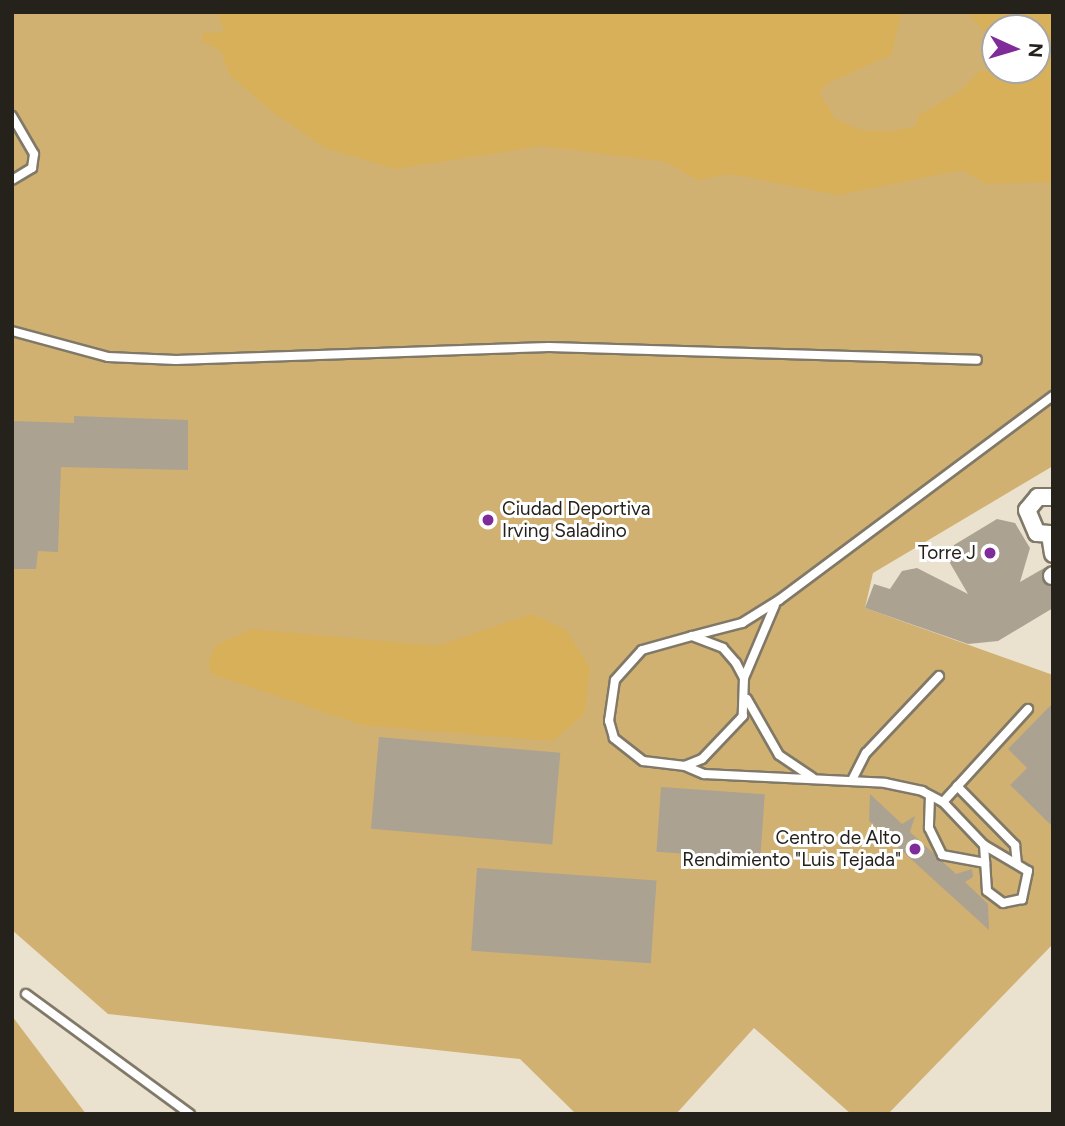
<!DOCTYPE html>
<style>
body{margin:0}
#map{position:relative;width:1065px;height:1126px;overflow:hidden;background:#eae1cf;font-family:Figtree,sans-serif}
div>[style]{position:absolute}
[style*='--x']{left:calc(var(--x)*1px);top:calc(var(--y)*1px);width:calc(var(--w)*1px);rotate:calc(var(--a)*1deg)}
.green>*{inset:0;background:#d0b171}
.water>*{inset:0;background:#d8b059}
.building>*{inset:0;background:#aba291;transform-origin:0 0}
.roads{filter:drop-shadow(2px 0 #817968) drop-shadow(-2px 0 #817968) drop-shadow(0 2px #817968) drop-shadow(0 -2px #817968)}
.lane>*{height:8px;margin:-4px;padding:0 4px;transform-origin:4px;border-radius:4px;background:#fff}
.street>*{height:16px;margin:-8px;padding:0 8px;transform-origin:8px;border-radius:8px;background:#fff}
.dots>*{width:19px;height:19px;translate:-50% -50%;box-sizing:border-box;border:4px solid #fff;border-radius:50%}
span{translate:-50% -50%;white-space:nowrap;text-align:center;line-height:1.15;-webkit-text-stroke:6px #fff;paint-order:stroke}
.poi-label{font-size:19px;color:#25211b}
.left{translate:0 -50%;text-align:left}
.right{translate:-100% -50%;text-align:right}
.frame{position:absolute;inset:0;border:14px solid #25211b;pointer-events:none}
.north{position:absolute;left:981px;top:14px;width:70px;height:70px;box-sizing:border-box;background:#fff;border:2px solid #a8a6a4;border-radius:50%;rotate:94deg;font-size:19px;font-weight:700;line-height:28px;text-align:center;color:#25211b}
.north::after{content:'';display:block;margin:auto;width:24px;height:32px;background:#7f2b9a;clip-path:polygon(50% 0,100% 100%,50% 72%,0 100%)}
</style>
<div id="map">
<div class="green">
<div style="clip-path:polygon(evenodd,12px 12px,1053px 12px,1053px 466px,873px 573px,865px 608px,1053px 675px,1053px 944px,888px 1114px,851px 1114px,754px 1028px,676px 1114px,576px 1114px,520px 1059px,108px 1014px,12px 930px,12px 12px,995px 28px,1037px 28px,1037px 70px,995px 70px,995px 28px)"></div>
<div style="clip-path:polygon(12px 1016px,86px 1114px,12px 1114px)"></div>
</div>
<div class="water">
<div style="clip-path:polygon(216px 12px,902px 12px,891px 55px,826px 84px,820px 94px,835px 119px,861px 130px,892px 131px,916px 126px,919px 115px,963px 89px,979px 71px,1037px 70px,1037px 28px,995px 28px,995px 43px,967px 12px,1053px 12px,1053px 182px,986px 184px,962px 170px,838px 195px,730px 174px,697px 180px,666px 162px,542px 146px,395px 169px,325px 148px,271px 111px,229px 74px,221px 51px,202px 41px,202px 33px,224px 32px)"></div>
<div style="clip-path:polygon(531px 614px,566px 630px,590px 668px,584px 714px,553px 741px,362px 725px,211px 674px,209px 661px,216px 645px,251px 629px,437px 646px)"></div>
</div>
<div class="building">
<div style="clip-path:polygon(74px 416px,188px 420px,188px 470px,61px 467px,58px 552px,38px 551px,36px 569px,12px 569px,12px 421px,74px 423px)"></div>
<div style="clip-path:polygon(997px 519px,1015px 523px,1030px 548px,1020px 582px,1046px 567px,1042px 578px,1053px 586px,1053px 608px,998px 641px,968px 644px,865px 608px,874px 584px,890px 589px,902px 571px,917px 568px,968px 594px,950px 563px,954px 545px)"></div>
<div style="clip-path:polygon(1053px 703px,1053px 827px,1010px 785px,1027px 768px,1008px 749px)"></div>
<div style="left:379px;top:737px;width:182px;height:92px;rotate:5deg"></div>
<div style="left:661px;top:787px;width:104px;height:65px;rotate:4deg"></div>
<div style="clip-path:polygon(870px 794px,902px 824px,915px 816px,910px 832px,956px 874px,972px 869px,973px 877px,965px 882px,988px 904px,989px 930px,869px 821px)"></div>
<div style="left:477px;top:868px;width:180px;height:83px;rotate:4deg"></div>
</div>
<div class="roads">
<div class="lane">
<div style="--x:12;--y:116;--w:44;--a:59.9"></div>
<div style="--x:34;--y:154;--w:14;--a:98"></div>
<div style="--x:32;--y:168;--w:23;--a:149"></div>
<div style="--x:12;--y:331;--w:99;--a:15.2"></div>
<div style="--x:108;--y:357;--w:68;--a:2.5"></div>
<div style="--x:176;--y:360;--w:373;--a:-2"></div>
<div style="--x:549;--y:347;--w:428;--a:1.7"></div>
<div style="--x:692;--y:636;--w:52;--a:-14.6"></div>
<div style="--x:742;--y:623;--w:44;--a:-31.9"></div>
<div style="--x:779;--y:600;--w:342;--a:-36.7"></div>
<div style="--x:692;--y:636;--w:33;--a:21"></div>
<div style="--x:723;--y:648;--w:20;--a:49"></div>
<div style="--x:736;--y:663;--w:17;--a:62"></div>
<div style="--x:744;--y:678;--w:38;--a:92"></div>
<div style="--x:743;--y:716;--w:59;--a:133.6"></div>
<div style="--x:702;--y:759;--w:18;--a:158"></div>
<div style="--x:685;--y:766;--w:42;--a:-173.2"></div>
<div style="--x:643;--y:761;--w:37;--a:-142"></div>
<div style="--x:614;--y:738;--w:18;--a:-106"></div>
<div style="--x:609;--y:721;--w:41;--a:-81.7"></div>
<div style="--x:615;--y:680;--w:40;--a:-48"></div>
<div style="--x:642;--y:650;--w:52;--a:-15.6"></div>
<div style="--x:744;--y:678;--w:79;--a:-67"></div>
<div style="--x:747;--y:699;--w:64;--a:60.3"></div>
<div style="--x:779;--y:755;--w:40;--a:34"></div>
<div style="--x:685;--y:766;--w:21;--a:23"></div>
<div style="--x:704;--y:774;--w:181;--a:2.8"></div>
<div style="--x:885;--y:783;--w:38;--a:12"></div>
<div style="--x:922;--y:791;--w:24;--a:28"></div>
<div style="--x:943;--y:802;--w:59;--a:46.4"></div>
<div style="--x:984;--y:845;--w:51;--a:30.6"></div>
<div style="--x:1028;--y:871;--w:29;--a:102"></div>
<div style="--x:1022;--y:899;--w:19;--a:168"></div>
<div style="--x:1003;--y:903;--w:20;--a:-143"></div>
<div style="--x:987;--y:891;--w:46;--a:-93.7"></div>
<div style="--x:852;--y:780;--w:30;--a:-63"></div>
<div style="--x:866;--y:753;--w:106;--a:-46.5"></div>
<div style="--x:957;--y:786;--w:83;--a:45.5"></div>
<div style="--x:1015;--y:845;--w:18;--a:84"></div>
<div style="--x:930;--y:796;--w:32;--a:92"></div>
<div style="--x:929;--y:828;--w:30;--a:64"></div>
<div style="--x:942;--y:855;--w:44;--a:10.5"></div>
<div style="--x:943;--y:802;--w:126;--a:-47.6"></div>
<div style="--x:26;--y:994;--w:203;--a:36.2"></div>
</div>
<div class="street">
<div style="--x:1053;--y:497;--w:15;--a:180"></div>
<div style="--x:1038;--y:497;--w:17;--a:130"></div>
<div style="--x:1027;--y:510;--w:25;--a:67"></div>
<div style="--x:1037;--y:533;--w:16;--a:4"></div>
<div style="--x:1050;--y:535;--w:19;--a:81"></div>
<div style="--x:1052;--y:576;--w:1;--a:-45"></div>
</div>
</div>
<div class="dots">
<div style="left:488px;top:520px;background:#7f2b9a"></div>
<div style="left:990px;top:553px;background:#7f2b9a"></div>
<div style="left:915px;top:849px;background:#7f2b9a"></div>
</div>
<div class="poi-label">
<span class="left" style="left:502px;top:520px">Ciudad Deportiva<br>Irving Saladino</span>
<span class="right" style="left:976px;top:553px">Torre J</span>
<span class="right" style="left:901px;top:849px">Centro de Alto<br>Rendimiento "Luis Tejada"</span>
</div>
<div class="frame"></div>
<div class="north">N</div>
</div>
